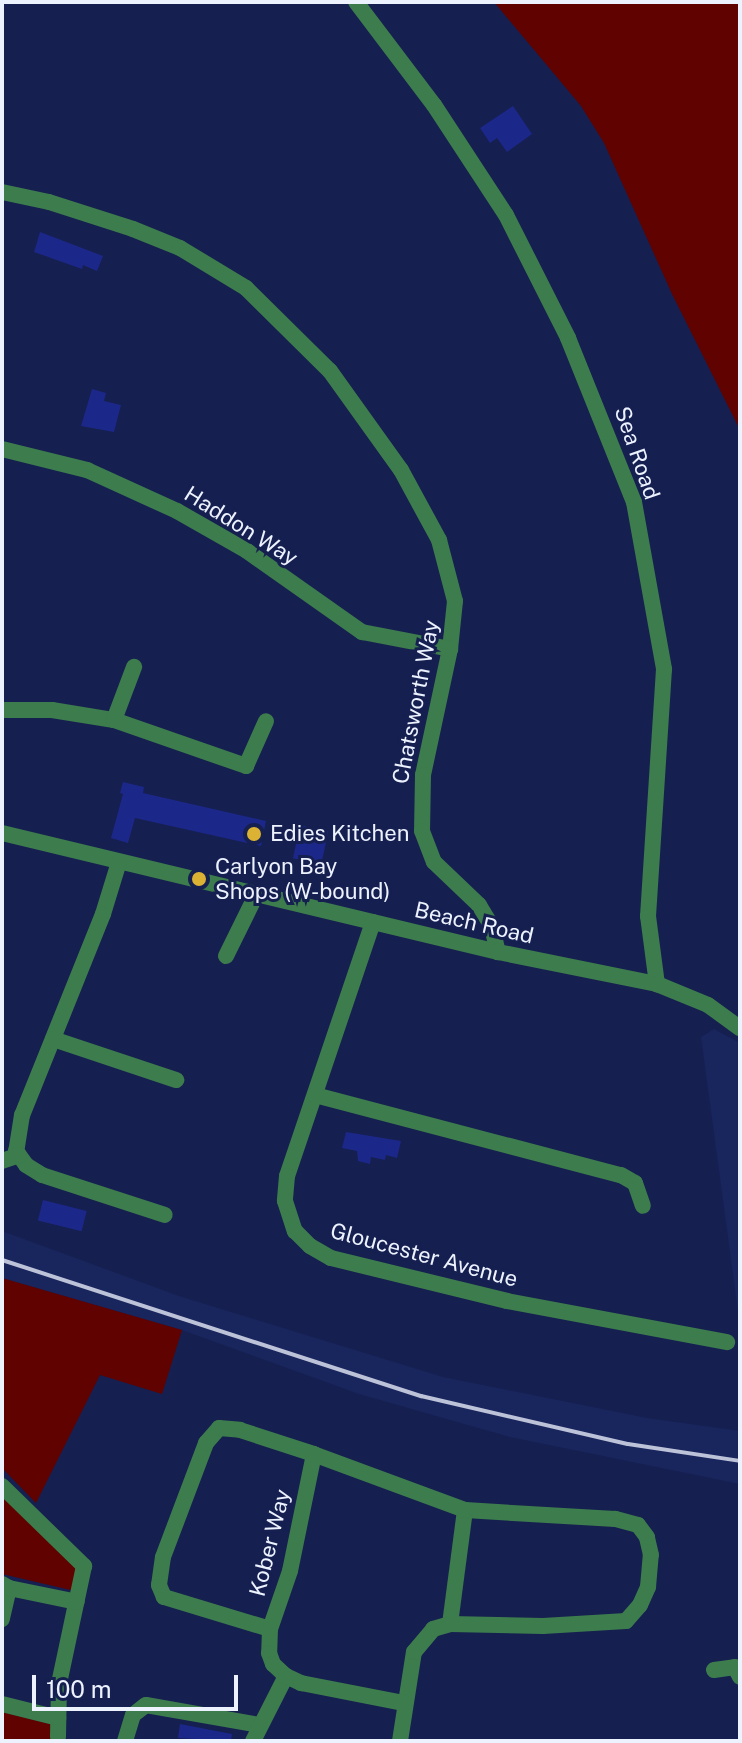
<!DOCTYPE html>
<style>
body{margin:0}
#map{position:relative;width:742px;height:1743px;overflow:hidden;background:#151f50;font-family:"Public Sans",sans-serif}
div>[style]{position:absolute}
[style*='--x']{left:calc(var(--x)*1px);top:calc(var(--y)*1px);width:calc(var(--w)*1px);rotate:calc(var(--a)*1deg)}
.built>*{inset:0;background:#19255d}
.green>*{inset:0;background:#5f0200}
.building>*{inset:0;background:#1c2889;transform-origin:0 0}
.minor>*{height:16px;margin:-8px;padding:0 8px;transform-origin:8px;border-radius:8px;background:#3d7c4c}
.rail>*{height:4px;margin:-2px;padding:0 2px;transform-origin:2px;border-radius:2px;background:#bcc2d8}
.dots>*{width:22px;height:22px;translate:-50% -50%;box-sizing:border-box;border:4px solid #151f50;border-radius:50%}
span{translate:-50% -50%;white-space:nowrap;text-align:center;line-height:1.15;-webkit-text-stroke:6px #151f50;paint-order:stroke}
.street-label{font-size:22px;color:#edf2ff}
.poi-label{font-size:22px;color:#edf2ff}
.left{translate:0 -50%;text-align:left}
.frame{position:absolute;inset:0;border:4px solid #edf2ff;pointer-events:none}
.scale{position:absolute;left:32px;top:1675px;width:206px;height:36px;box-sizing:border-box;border:4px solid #edf2ff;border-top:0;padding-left:10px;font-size:24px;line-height:28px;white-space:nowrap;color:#edf2ff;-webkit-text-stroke:6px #151f50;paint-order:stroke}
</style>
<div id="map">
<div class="built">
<div style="clip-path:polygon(714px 1029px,740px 1043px,740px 1326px,701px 1037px)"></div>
<div style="clip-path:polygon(2px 1231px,179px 1296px,443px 1377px,647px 1418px,740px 1431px,740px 1484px,510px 1437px,359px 1394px,182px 1330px,2px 1278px)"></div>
</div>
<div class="green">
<div style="clip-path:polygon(494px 2px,740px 2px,740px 430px,672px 294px,604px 143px,581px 106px)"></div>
<div style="clip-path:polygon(2px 1278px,182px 1330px,162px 1394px,100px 1375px,36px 1503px,2px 1468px)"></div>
<div style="clip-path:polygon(2px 1486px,84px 1566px,79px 1592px,2px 1574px)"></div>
<div style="clip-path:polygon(2px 1712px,58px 1726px,55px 1741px,2px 1741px)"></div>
</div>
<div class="building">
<div style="clip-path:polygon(513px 106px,532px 134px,507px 152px,497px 138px,490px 143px,480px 128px)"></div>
<div style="clip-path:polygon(40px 232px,103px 256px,97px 271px,83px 265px,82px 269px,34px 252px)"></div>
<div style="clip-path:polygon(92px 389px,106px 393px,104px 401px,121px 405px,114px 432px,81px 426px)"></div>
<div style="clip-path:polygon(123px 782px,144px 787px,143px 793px,266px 821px,261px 846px,135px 818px,128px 843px,111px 838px,123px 794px,120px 793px)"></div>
<div style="left:300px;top:825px;width:29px;height:34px;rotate:12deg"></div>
<div style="clip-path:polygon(346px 1132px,401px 1141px,397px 1158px,386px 1155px,385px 1160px,371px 1157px,370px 1164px,358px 1161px,357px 1151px,342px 1148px)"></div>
<div style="left:43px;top:1200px;width:45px;height:21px;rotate:14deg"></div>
<div style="clip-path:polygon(180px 1724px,232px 1734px,231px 1741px,178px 1738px)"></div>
</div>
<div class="minor">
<div style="--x:356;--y:2;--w:129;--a:52.9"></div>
<div style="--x:434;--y:105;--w:131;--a:56.8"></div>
<div style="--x:506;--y:215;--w:138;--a:63.2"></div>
<div style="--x:568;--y:338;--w:177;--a:68.1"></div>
<div style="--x:634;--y:502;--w:170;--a:79.8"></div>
<div style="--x:664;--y:669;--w:248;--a:93.7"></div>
<div style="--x:648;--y:916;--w:69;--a:82.5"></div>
<div style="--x:2;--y:192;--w:48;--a:12"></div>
<div style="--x:49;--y:202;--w:88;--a:17.8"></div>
<div style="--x:133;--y:229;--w:51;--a:22"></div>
<div style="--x:180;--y:248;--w:77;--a:31.2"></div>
<div style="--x:246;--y:288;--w:118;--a:44.7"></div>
<div style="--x:330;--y:371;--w:122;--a:54.4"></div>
<div style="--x:401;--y:470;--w:80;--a:61.5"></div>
<div style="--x:439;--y:540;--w:63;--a:75.3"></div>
<div style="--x:455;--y:601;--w:48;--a:95.9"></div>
<div style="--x:450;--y:649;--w:129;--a:102.1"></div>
<div style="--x:423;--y:775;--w:56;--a:91"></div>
<div style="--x:422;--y:831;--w:33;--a:69"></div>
<div style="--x:434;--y:862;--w:62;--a:43.7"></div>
<div style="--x:479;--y:905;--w:26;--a:59"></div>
<div style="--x:492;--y:927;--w:26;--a:77"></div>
<div style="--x:2;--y:449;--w:88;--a:13.9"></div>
<div style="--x:87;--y:470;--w:99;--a:24.5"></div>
<div style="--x:177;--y:511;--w:81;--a:29.7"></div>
<div style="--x:247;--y:551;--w:141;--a:35.2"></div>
<div style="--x:362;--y:632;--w:90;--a:10.9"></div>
<div style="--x:2;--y:710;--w:50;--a:0"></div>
<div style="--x:52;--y:710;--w:63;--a:9.2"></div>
<div style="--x:114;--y:720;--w:140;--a:19.2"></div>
<div style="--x:246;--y:766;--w:49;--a:-66"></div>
<div style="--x:114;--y:720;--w:57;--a:-69.3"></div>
<div style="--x:2;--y:833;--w:510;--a:13.49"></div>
<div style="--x:498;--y:952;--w:162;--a:11.4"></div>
<div style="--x:657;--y:984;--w:55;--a:22.4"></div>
<div style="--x:708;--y:1005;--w:39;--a:36"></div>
<div style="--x:119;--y:862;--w:54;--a:107.1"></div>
<div style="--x:103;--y:914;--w:217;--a:111.9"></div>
<div style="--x:22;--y:1115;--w:36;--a:99"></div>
<div style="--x:16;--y:1151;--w:17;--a:54"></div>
<div style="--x:26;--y:1165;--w:19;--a:32"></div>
<div style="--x:42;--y:1175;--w:129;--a:18"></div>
<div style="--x:373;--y:922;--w:268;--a:108.7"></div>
<div style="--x:287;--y:1176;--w:25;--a:95"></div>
<div style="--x:285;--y:1201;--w:32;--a:72"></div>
<div style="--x:295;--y:1231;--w:21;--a:45"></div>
<div style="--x:310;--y:1246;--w:24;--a:30"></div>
<div style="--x:331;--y:1258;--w:181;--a:13.7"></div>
<div style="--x:507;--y:1301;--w:224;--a:10.6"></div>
<div style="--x:226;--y:956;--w:68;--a:-63.8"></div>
<div style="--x:53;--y:1039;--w:130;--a:18.4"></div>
<div style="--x:315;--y:1095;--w:316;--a:14.7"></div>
<div style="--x:621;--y:1175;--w:16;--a:30"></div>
<div style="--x:635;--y:1183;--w:24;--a:71"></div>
<div style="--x:2;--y:1161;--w:18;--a:-19"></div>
<div style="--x:2;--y:1486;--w:115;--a:44.3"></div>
<div style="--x:84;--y:1566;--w:121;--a:102"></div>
<div style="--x:59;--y:1684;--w:53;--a:91.1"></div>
<div style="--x:2;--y:1584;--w:8;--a:30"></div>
<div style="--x:9;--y:1588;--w:32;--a:103"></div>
<div style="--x:9;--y:1588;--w:69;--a:11.6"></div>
<div style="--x:450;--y:1624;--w:115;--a:-82.5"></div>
<div style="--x:270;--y:1629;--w:111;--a:-163.2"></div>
<div style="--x:164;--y:1597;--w:13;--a:-113"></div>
<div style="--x:159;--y:1585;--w:28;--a:-82"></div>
<div style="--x:163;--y:1557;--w:122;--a:-69.3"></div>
<div style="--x:206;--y:1443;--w:20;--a:-49"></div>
<div style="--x:219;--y:1428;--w:21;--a:5"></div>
<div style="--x:240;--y:1430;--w:78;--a:18"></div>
<div style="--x:714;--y:1670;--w:21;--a:-8"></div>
<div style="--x:735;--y:1667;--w:11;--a:63"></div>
<div style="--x:2;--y:1704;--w:58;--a:14"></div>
<div style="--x:125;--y:1741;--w:27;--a:-73"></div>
<div style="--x:133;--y:1715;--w:16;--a:-38"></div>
<div style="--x:146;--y:1705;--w:115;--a:10"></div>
<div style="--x:253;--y:1741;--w:73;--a:-63.1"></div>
<div style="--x:400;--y:1741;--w:90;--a:-81.1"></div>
<div style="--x:414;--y:1652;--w:30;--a:-50"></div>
<div style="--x:433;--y:1629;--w:18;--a:-16"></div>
<div style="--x:450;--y:1624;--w:93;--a:1.2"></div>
<div style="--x:543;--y:1626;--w:83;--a:-3.4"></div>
<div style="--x:626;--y:1621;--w:21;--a:-49"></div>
<div style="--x:640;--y:1605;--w:20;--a:-66"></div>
<div style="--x:648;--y:1587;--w:32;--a:-85"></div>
<div style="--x:651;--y:1555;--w:18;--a:-103"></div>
<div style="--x:647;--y:1537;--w:15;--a:-127"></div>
<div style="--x:638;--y:1525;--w:24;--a:-165"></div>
<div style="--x:615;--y:1519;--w:150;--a:-176.6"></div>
<div style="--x:465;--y:1510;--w:161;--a:-159.7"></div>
<div style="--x:314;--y:1454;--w:119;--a:101.6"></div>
<div style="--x:290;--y:1571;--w:61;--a:109"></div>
<div style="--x:270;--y:1629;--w:24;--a:92"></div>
<div style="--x:269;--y:1653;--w:12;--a:70"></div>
<div style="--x:273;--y:1664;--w:18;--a:43"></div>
<div style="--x:286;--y:1676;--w:17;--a:25"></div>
<div style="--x:301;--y:1683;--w:105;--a:11"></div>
</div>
<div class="rail">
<div style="--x:2;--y:1260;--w:441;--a:18"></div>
<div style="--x:421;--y:1396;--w:212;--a:13.1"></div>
<div style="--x:628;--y:1444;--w:113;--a:8.6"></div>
</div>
<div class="dots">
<div style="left:254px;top:834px;background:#dbb233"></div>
<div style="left:199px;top:879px;background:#dbb233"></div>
</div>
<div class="street-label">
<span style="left:637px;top:453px;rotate:71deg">Sea Road</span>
<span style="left:241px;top:526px;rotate:32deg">Haddon Way</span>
<span style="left:416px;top:702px;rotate:-79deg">Chatsworth Way</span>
<span style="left:474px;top:923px;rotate:13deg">Beach Road</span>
<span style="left:424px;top:1255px;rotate:15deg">Gloucester Avenue</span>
<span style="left:270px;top:1543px;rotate:-76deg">Kober Way</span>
</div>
<div class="poi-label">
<span class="left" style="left:270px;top:834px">Edies Kitchen</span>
<span class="left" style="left:215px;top:879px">Carlyon Bay<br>Shops (W-bound)</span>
</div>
<div class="frame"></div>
<div class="scale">100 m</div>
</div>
